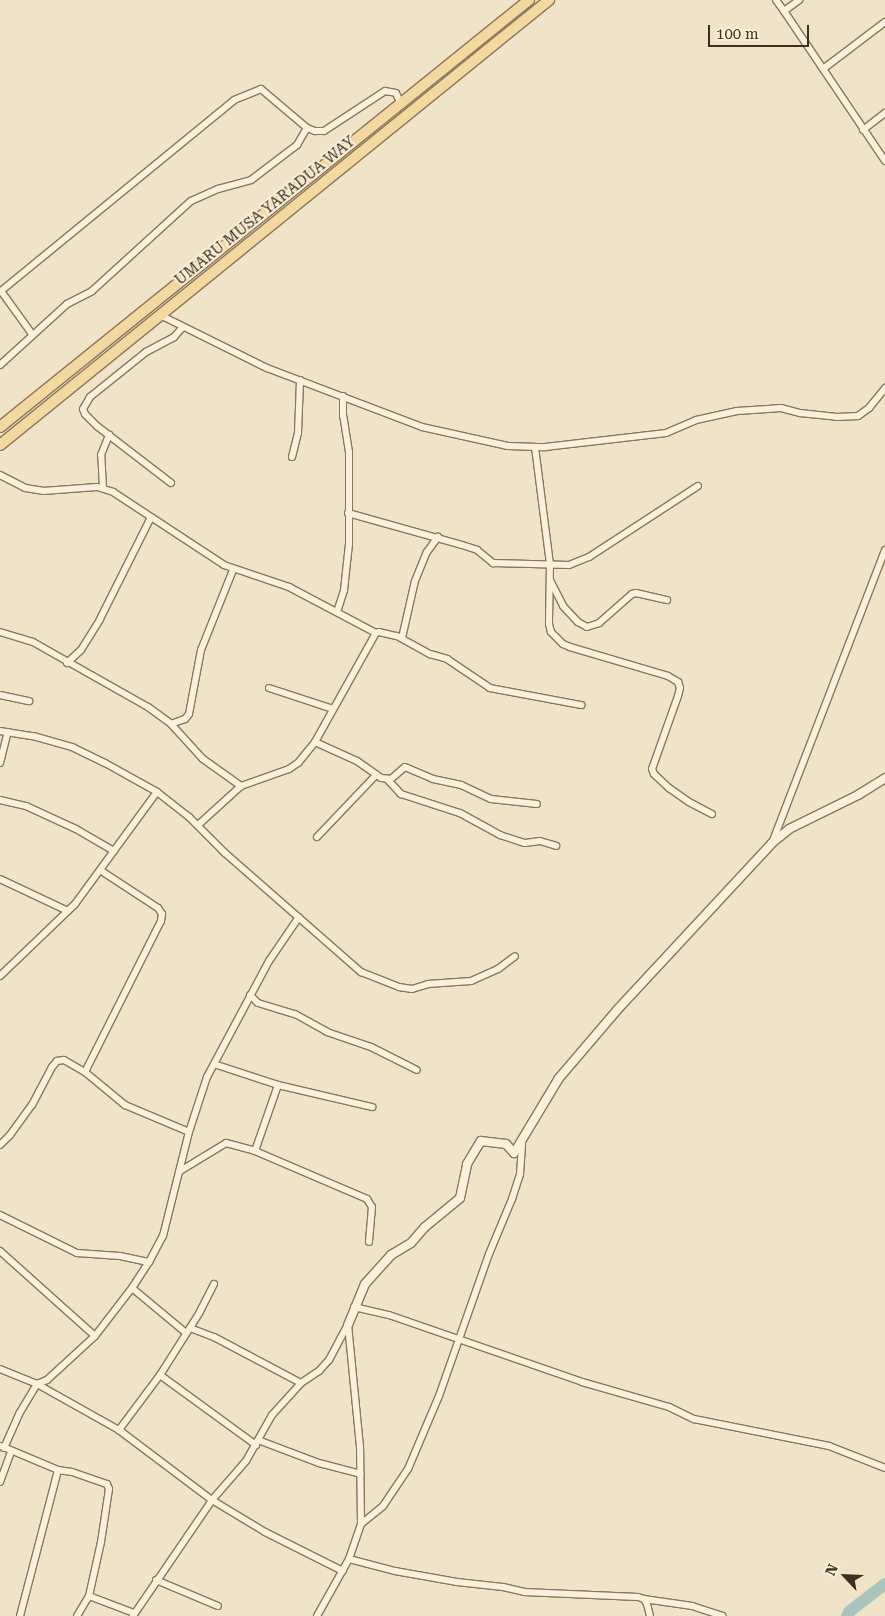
<!DOCTYPE html>
<style>
body{margin:0}
#map{position:relative;width:885px;height:1616px;overflow:hidden;background:#f0e4c8;font-family:"Roboto Serif",serif}
div>[style]{position:absolute}
[style*='--x']{left:calc(var(--x)*1px);top:calc(var(--y)*1px);width:calc(var(--w)*1px);rotate:calc(var(--a)*1deg)}
.river>*{height:12px;margin:-6px;padding:0 6px;transform-origin:6px;border-radius:6px;background:#a9c4bc}
.roads{filter:drop-shadow(1px 0 #8d765c) drop-shadow(-1px 0 #8d765c) drop-shadow(0 1px #8d765c) drop-shadow(0 -1px #8d765c)}
.minor>*{height:6px;margin:-3px;padding:0 3px;transform-origin:3px;border-radius:3px;background:#faf1dc}
.tertiary>*{height:8px;margin:-4px;padding:0 4px;transform-origin:4px;border-radius:4px;background:#faf1dc}
.primary>*{height:10px;margin:-5px;padding:0 5px;transform-origin:5px;border-radius:5px;background:#f3d9a0}
span{translate:-50% -50%;white-space:nowrap;text-align:center;line-height:1.15;-webkit-text-stroke:4px #f7eed8;paint-order:stroke}
.street-label{font-size:15px;color:#3d2e20}
.north{position:absolute;left:820px;top:1551px;width:50px;height:50px;-webkit-text-stroke:4px #f7eed8;paint-order:stroke;rotate:295deg;font-size:14px;font-weight:700;line-height:20px;text-align:center;color:#3d2e20}
.north::after{content:'';display:block;margin:auto;width:18px;height:22px;background:#3d2e20;clip-path:polygon(50% 0,100% 100%,50% 72%,0 100%)}
.scale{position:absolute;left:708px;top:25px;width:101px;height:22px;box-sizing:border-box;border:2px solid #3d2e20;border-top:0;padding-left:6px;font-size:15px;line-height:18px;white-space:nowrap;color:#3d2e20;-webkit-text-stroke:4px #f7eed8;paint-order:stroke}
</style>
<div id="map">
<div class="river">
<div style="--x:847;--y:1616;--w:6;--a:-59"></div>
<div style="--x:850;--y:1611;--w:44;--a:-37.6"></div>
</div>
<div class="roads">
<div class="minor">
<div style="--x:776;--y:0;--w:14;--a:54"></div>
<div style="--x:784;--y:11;--w:19;--a:-36"></div>
<div style="--x:784;--y:11;--w:181;--a:56"></div>
<div style="--x:823;--y:69;--w:78;--a:-37.2"></div>
<div style="--x:863;--y:130;--w:28;--a:-38"></div>
<div style="--x:160;--y:315;--w:119;--a:26.4"></div>
<div style="--x:267;--y:368;--w:166;--a:20.8"></div>
<div style="--x:422;--y:427;--w:88;--a:12.5"></div>
<div style="--x:508;--y:446;--w:37;--a:2"></div>
<div style="--x:545;--y:447;--w:122;--a:-6.6"></div>
<div style="--x:666;--y:433;--w:33;--a:-23"></div>
<div style="--x:696;--y:420;--w:42;--a:-12.4"></div>
<div style="--x:737;--y:411;--w:44;--a:-3.9"></div>
<div style="--x:781;--y:408;--w:20;--a:15"></div>
<div style="--x:800;--y:413;--w:37;--a:6"></div>
<div style="--x:837;--y:417;--w:21;--a:-3"></div>
<div style="--x:858;--y:416;--w:14;--a:-36"></div>
<div style="--x:869;--y:408;--w:26;--a:-51"></div>
<div style="--x:32;--y:334;--w:53;--a:-125.8"></div>
<div style="--x:1;--y:291;--w:301;--a:-39.3"></div>
<div style="--x:234;--y:100;--w:29;--a:-22"></div>
<div style="--x:261;--y:89;--w:60;--a:40.3"></div>
<div style="--x:307;--y:128;--w:9;--a:21"></div>
<div style="--x:315;--y:131;--w:9;--a:0"></div>
<div style="--x:324;--y:131;--w:73;--a:-33.3"></div>
<div style="--x:385;--y:91;--w:11;--a:10"></div>
<div style="--x:396;--y:93;--w:12;--a:66"></div>
<div style="--x:0;--y:365;--w:91;--a:-42.3"></div>
<div style="--x:67;--y:304;--w:28;--a:-27"></div>
<div style="--x:92;--y:291;--w:134;--a:-42.3"></div>
<div style="--x:191;--y:201;--w:30;--a:-24"></div>
<div style="--x:218;--y:189;--w:34;--a:-15"></div>
<div style="--x:251;--y:180;--w:58;--a:-37.3"></div>
<div style="--x:297;--y:145;--w:20;--a:-60"></div>
<div style="--x:535;--y:447;--w:118;--a:82.7"></div>
<div style="--x:550;--y:564;--w:60;--a:91"></div>
<div style="--x:549;--y:624;--w:8;--a:76"></div>
<div style="--x:551;--y:632;--w:17;--a:45"></div>
<div style="--x:563;--y:644;--w:8;--a:23"></div>
<div style="--x:570;--y:647;--w:102;--a:16.5"></div>
<div style="--x:668;--y:676;--w:12;--a:31"></div>
<div style="--x:678;--y:682;--w:6;--a:72"></div>
<div style="--x:680;--y:688;--w:8;--a:104"></div>
<div style="--x:678;--y:696;--w:77;--a:109.6"></div>
<div style="--x:652;--y:769;--w:5;--a:68"></div>
<div style="--x:654;--y:774;--w:21;--a:43"></div>
<div style="--x:669;--y:788;--w:24;--a:35"></div>
<div style="--x:689;--y:802;--w:26;--a:28"></div>
<div style="--x:292;--y:457;--w:25;--a:-76"></div>
<div style="--x:298;--y:433;--w:53;--a:-87.8"></div>
<div style="--x:0;--y:475;--w:28;--a:27"></div>
<div style="--x:25;--y:488;--w:18;--a:9"></div>
<div style="--x:43;--y:491;--w:54;--a:-4.2"></div>
<div style="--x:97;--y:487;--w:17;--a:17"></div>
<div style="--x:113;--y:492;--w:133;--a:33.3"></div>
<div style="--x:224;--y:565;--w:69;--a:18.7"></div>
<div style="--x:289;--y:587;--w:98;--a:27.9"></div>
<div style="--x:171;--y:483;--w:92;--a:-142.5"></div>
<div style="--x:98;--y:427;--w:18;--a:-135"></div>
<div style="--x:85;--y:414;--w:5;--a:-112"></div>
<div style="--x:83;--y:409;--w:14;--a:-60"></div>
<div style="--x:90;--y:397;--w:72;--a:-38.8"></div>
<div style="--x:146;--y:352;--w:32;--a:-28"></div>
<div style="--x:174;--y:337;--w:12;--a:-48"></div>
<div style="--x:103;--y:488;--w:33;--a:-93"></div>
<div style="--x:101;--y:455;--w:22;--a:-68"></div>
<div style="--x:348;--y:513;--w:118;--a:15.7"></div>
<div style="--x:462;--y:545;--w:16;--a:18"></div>
<div style="--x:477;--y:550;--w:21;--a:39"></div>
<div style="--x:493;--y:563;--w:76;--a:1.5"></div>
<div style="--x:569;--y:565;--w:22;--a:-22"></div>
<div style="--x:589;--y:557;--w:130;--a:-33.1"></div>
<div style="--x:550;--y:580;--w:29;--a:63"></div>
<div style="--x:563;--y:606;--w:22;--a:47"></div>
<div style="--x:578;--y:622;--w:10;--a:29"></div>
<div style="--x:587;--y:627;--w:13;--a:-18"></div>
<div style="--x:599;--y:623;--w:44;--a:-41.3"></div>
<div style="--x:632;--y:594;--w:4;--a:-14"></div>
<div style="--x:636;--y:593;--w:32;--a:13"></div>
<div style="--x:337;--y:612;--w:23;--a:-72"></div>
<div style="--x:344;--y:590;--w:46;--a:-83.8"></div>
<div style="--x:349;--y:544;--w:92;--a:-90"></div>
<div style="--x:349;--y:452;--w:36;--a:-99"></div>
<div style="--x:343;--y:416;--w:20;--a:-90"></div>
<div style="--x:0;--y:632;--w:34;--a:17"></div>
<div style="--x:33;--y:642;--w:132;--a:29.5"></div>
<div style="--x:148;--y:707;--w:29;--a:36"></div>
<div style="--x:171;--y:724;--w:47;--a:47.6"></div>
<div style="--x:203;--y:759;--w:47;--a:35.4"></div>
<div style="--x:402;--y:638;--w:58;--a:-77.2"></div>
<div style="--x:415;--y:581;--w:31;--a:-68"></div>
<div style="--x:427;--y:552;--w:19;--a:-54"></div>
<div style="--x:67;--y:663;--w:19;--a:-43"></div>
<div style="--x:81;--y:650;--w:36;--a:-58"></div>
<div style="--x:100;--y:619;--w:114;--a:-63.4"></div>
<div style="--x:269;--y:688;--w:67;--a:18.2"></div>
<div style="--x:0;--y:695;--w:30;--a:12"></div>
<div style="--x:171;--y:724;--w:15;--a:-20"></div>
<div style="--x:185;--y:719;--w:6;--a:-51"></div>
<div style="--x:189;--y:714;--w:65;--a:-79.4"></div>
<div style="--x:201;--y:650;--w:86;--a:-68.2"></div>
<div style="--x:0;--y:731;--w:33;--a:9"></div>
<div style="--x:33;--y:736;--w:41;--a:15.8"></div>
<div style="--x:72;--y:747;--w:37;--a:26"></div>
<div style="--x:105;--y:763;--w:60;--a:29.1"></div>
<div style="--x:157;--y:792;--w:41;--a:38"></div>
<div style="--x:189;--y:817;--w:51;--a:45"></div>
<div style="--x:225;--y:853;--w:181;--a:41.2"></div>
<div style="--x:361;--y:972;--w:41;--a:21.5"></div>
<div style="--x:399;--y:987;--w:13;--a:9"></div>
<div style="--x:412;--y:989;--w:17;--a:-17"></div>
<div style="--x:428;--y:984;--w:43;--a:-4"></div>
<div style="--x:471;--y:981;--w:30;--a:-24"></div>
<div style="--x:498;--y:969;--w:21;--a:-37"></div>
<div style="--x:315;--y:742;--w:125;--a:-60.8"></div>
<div style="--x:376;--y:633;--w:3;--a:-18"></div>
<div style="--x:379;--y:632;--w:18;--a:13"></div>
<div style="--x:397;--y:636;--w:38;--a:29"></div>
<div style="--x:430;--y:654;--w:18;--a:16"></div>
<div style="--x:447;--y:659;--w:52;--a:34"></div>
<div style="--x:490;--y:688;--w:93;--a:10.6"></div>
<div style="--x:0;--y:763;--w:32;--a:-76"></div>
<div style="--x:387;--y:779;--w:21;--a:47"></div>
<div style="--x:401;--y:794;--w:62;--a:17.9"></div>
<div style="--x:460;--y:813;--w:46;--a:28.8"></div>
<div style="--x:500;--y:835;--w:26;--a:18"></div>
<div style="--x:525;--y:843;--w:15;--a:-8"></div>
<div style="--x:540;--y:841;--w:17;--a:17"></div>
<div style="--x:0;--y:800;--w:27;--a:13"></div>
<div style="--x:26;--y:806;--w:55;--a:24.7"></div>
<div style="--x:76;--y:829;--w:44;--a:30.1"></div>
<div style="--x:198;--y:825;--w:58;--a:-42.2"></div>
<div style="--x:241;--y:786;--w:51;--a:-19.5"></div>
<div style="--x:289;--y:769;--w:11;--a:-34"></div>
<div style="--x:298;--y:763;--w:27;--a:-51"></div>
<div style="--x:315;--y:742;--w:46;--a:24.3"></div>
<div style="--x:357;--y:761;--w:29;--a:35"></div>
<div style="--x:381;--y:778;--w:10;--a:6"></div>
<div style="--x:391;--y:779;--w:18;--a:-41"></div>
<div style="--x:405;--y:767;--w:30;--a:23"></div>
<div style="--x:433;--y:779;--w:29;--a:12"></div>
<div style="--x:461;--y:785;--w:33;--a:25"></div>
<div style="--x:491;--y:799;--w:46;--a:6.2"></div>
<div style="--x:317;--y:837;--w:86;--a:-46.4"></div>
<div style="--x:772;--y:843;--w:314;--a:-68.9"></div>
<div style="--x:0;--y:879;--w:75;--a:25.2"></div>
<div style="--x:0;--y:976;--w:104;--a:-43.8"></div>
<div style="--x:75;--y:904;--w:139;--a:-53.8"></div>
<div style="--x:250;--y:995;--w:11;--a:45"></div>
<div style="--x:258;--y:1003;--w:39;--a:17"></div>
<div style="--x:295;--y:1014;--w:37;--a:29"></div>
<div style="--x:327;--y:1032;--w:46;--a:18.8"></div>
<div style="--x:371;--y:1047;--w:51;--a:26.6"></div>
<div style="--x:214;--y:1064;--w:67;--a:18.2"></div>
<div style="--x:278;--y:1085;--w:97;--a:13.2"></div>
<div style="--x:85;--y:1072;--w:169;--a:-63.3"></div>
<div style="--x:161;--y:921;--w:7;--a:-82"></div>
<div style="--x:162;--y:914;--w:7;--a:-124"></div>
<div style="--x:158;--y:908;--w:69;--a:-146.8"></div>
<div style="--x:0;--y:1145;--w:14;--a:-45"></div>
<div style="--x:10;--y:1135;--w:37;--a:-54"></div>
<div style="--x:32;--y:1105;--w:43;--a:-62.2"></div>
<div style="--x:52;--y:1067;--w:8;--a:-50"></div>
<div style="--x:57;--y:1061;--w:7;--a:-8"></div>
<div style="--x:64;--y:1060;--w:24;--a:30"></div>
<div style="--x:85;--y:1072;--w:52;--a:39.5"></div>
<div style="--x:125;--y:1105;--w:69;--a:22.9"></div>
<div style="--x:255;--y:1151;--w:70;--a:-70.8"></div>
<div style="--x:180;--y:1171;--w:54;--a:-31.3"></div>
<div style="--x:226;--y:1143;--w:30;--a:15"></div>
<div style="--x:255;--y:1151;--w:122;--a:23.2"></div>
<div style="--x:367;--y:1199;--w:9;--a:58"></div>
<div style="--x:372;--y:1207;--w:35;--a:95"></div>
<div style="--x:0;--y:1215;--w:86;--a:26.3"></div>
<div style="--x:77;--y:1253;--w:43;--a:4"></div>
<div style="--x:120;--y:1256;--w:30;--a:12"></div>
<div style="--x:0;--y:1251;--w:127;--a:41.8"></div>
<div style="--x:214;--y:1284;--w:31;--a:117"></div>
<div style="--x:200;--y:1312;--w:75;--a:122.4"></div>
<div style="--x:160;--y:1375;--w:69;--a:126.7"></div>
<div style="--x:119;--y:1430;--w:116;--a:37"></div>
<div style="--x:212;--y:1500;--w:62;--a:31.1"></div>
<div style="--x:265;--y:1532;--w:87;--a:26.6"></div>
<div style="--x:132;--y:1288;--w:70;--a:39.8"></div>
<div style="--x:354;--y:1307;--w:36;--a:13"></div>
<div style="--x:389;--y:1315;--w:204;--a:19.1"></div>
<div style="--x:582;--y:1382;--w:91;--a:16"></div>
<div style="--x:669;--y:1407;--w:28;--a:26"></div>
<div style="--x:694;--y:1419;--w:138;--a:11.3"></div>
<div style="--x:829;--y:1446;--w:60;--a:21.4"></div>
<div style="--x:190;--y:1328;--w:26;--a:21"></div>
<div style="--x:214;--y:1337;--w:98;--a:27.9"></div>
<div style="--x:0;--y:1369;--w:40;--a:22"></div>
<div style="--x:37;--y:1384;--w:94;--a:29.3"></div>
<div style="--x:160;--y:1375;--w:119;--a:36.1"></div>
<div style="--x:258;--y:1440;--w:65;--a:20.7"></div>
<div style="--x:319;--y:1463;--w:43;--a:14.7"></div>
<div style="--x:1;--y:1446;--w:62;--a:22.8"></div>
<div style="--x:58;--y:1470;--w:14;--a:8"></div>
<div style="--x:72;--y:1472;--w:37;--a:19"></div>
<div style="--x:107;--y:1484;--w:5;--a:68"></div>
<div style="--x:109;--y:1489;--w:54;--a:98.6"></div>
<div style="--x:101;--y:1542;--w:55;--a:102.5"></div>
<div style="--x:4;--y:1448;--w:37;--a:-66"></div>
<div style="--x:19;--y:1414;--w:35;--a:-59"></div>
<div style="--x:37;--y:1384;--w:11;--a:-22"></div>
<div style="--x:47;--y:1380;--w:65;--a:-42.5"></div>
<div style="--x:95;--y:1336;--w:61;--a:-52.4"></div>
<div style="--x:132;--y:1288;--w:31;--a:-57"></div>
<div style="--x:149;--y:1262;--w:30;--a:-62"></div>
<div style="--x:163;--y:1236;--w:107;--a:-76"></div>
<div style="--x:189;--y:1132;--w:58;--a:-71.9"></div>
<div style="--x:207;--y:1077;--w:132;--a:-61.9"></div>
<div style="--x:269;--y:961;--w:53;--a:-55.7"></div>
<div style="--x:0;--y:1482;--w:33;--a:-70"></div>
<div style="--x:361;--y:1524;--w:28;--a:-39"></div>
<div style="--x:383;--y:1506;--w:45;--a:-56"></div>
<div style="--x:408;--y:1469;--w:79;--a:-67"></div>
<div style="--x:439;--y:1396;--w:151;--a:-70.6"></div>
<div style="--x:489;--y:1254;--w:60;--a:-67.3"></div>
<div style="--x:512;--y:1199;--w:26;--a:-72"></div>
<div style="--x:520;--y:1174;--w:30;--a:-86"></div>
<div style="--x:349;--y:1559;--w:48;--a:14.6"></div>
<div style="--x:395;--y:1571;--w:63;--a:10.1"></div>
<div style="--x:457;--y:1582;--w:46;--a:6.2"></div>
<div style="--x:503;--y:1587;--w:22;--a:13"></div>
<div style="--x:524;--y:1592;--w:114;--a:2.5"></div>
<div style="--x:638;--y:1597;--w:6;--a:18"></div>
<div style="--x:644;--y:1599;--w:6;--a:59"></div>
<div style="--x:647;--y:1604;--w:12;--a:76"></div>
<div style="--x:156;--y:1580;--w:67;--a:22.8"></div>
<div style="--x:644;--y:1599;--w:49;--a:8.3"></div>
<div style="--x:692;--y:1606;--w:32;--a:18"></div>
<div style="--x:20;--y:1616;--w:151;--a:-75.4"></div>
<div style="--x:77;--y:1616;--w:23;--a:-59"></div>
<div style="--x:89;--y:1596;--w:48;--a:20.7"></div>
<div style="--x:133;--y:1616;--w:140;--a:-55.7"></div>
<div style="--x:212;--y:1500;--w:52;--a:-48.9"></div>
<div style="--x:246;--y:1461;--w:53;--a:-60.5"></div>
<div style="--x:272;--y:1415;--w:43;--a:-47.8"></div>
<div style="--x:301;--y:1383;--w:22;--a:-34"></div>
<div style="--x:319;--y:1371;--w:15;--a:-48"></div>
<div style="--x:329;--y:1360;--w:40;--a:-62"></div>
<div style="--x:317;--y:1616;--w:65;--a:-60.7"></div>
<div style="--x:349;--y:1559;--w:37;--a:-71"></div>
<div style="--x:361;--y:1524;--w:77;--a:-90.7"></div>
<div style="--x:360;--y:1447;--w:123;--a:-95.6"></div>
</div>
<div class="tertiary">
<div style="--x:348;--y:1325;--w:44;--a:-67.5"></div>
<div style="--x:365;--y:1284;--w:39;--a:-48"></div>
<div style="--x:391;--y:1255;--w:23;--a:-31"></div>
<div style="--x:411;--y:1243;--w:21;--a:-49"></div>
<div style="--x:425;--y:1227;--w:45;--a:-39.6"></div>
<div style="--x:460;--y:1198;--w:35;--a:-78"></div>
<div style="--x:467;--y:1164;--w:27;--a:-59"></div>
<div style="--x:481;--y:1141;--w:25;--a:7"></div>
<div style="--x:506;--y:1144;--w:12;--a:48"></div>
<div style="--x:514;--y:1153;--w:87;--a:-59"></div>
<div style="--x:559;--y:1078;--w:89;--a:-49.5"></div>
<div style="--x:617;--y:1010;--w:228;--a:-47.1"></div>
<div style="--x:772;--y:843;--w:22;--a:-39"></div>
<div style="--x:789;--y:829;--w:77;--a:-26.2"></div>
<div style="--x:858;--y:795;--w:32;--a:-32"></div>
</div>
<div class="primary">
<div style="--x:0;--y:427;--w:680;--a:-38.91"></div>
<div style="--x:0;--y:445;--w:707;--a:-39.03"></div>
</div>
</div>
<div class="street-label">
<span style="left:265px;top:211px;rotate:-39deg">UMARU MUSA YAR'ADUA WAY</span>
</div>
<div class="north">N</div>
<div class="scale">100 m</div>
</div>
